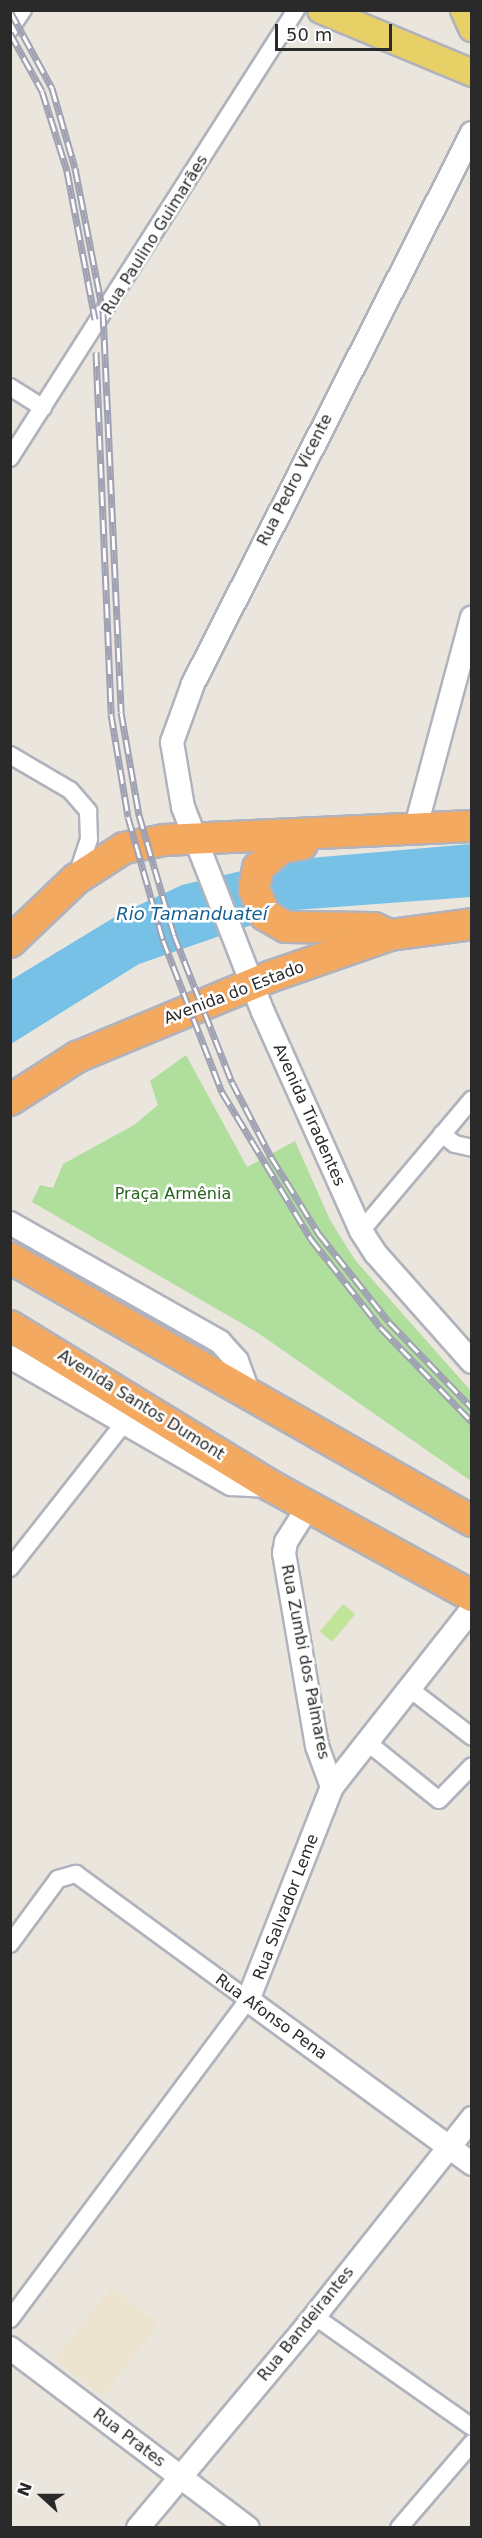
<!DOCTYPE html>
<meta charset="utf-8">
<style>
body{margin:0}
#map{position:relative;width:482px;height:2538px;overflow:hidden;background:#ebe6dd;font-family:"DejaVu Sans",sans-serif}
div>[style]{position:absolute}
[style*='--x']{left:calc(var(--x)*1px);top:calc(var(--y)*1px);width:calc(var(--w)*1px);rotate:calc(var(--a)*1deg)}
.education>*{inset:0;background:#ece4ce;transform-origin:0 0}
.green>*{inset:0;background:#afde9d}
.pitch>*{inset:0;background:#c0e599;transform-origin:0 0}
.water>*{inset:0;background:#77c1e6}
.roads{filter:drop-shadow(2px 0 #b0b2bd) drop-shadow(-2px 0 #b0b2bd) drop-shadow(0 2px #b0b2bd) drop-shadow(0 -2px #b0b2bd)}
.street>*{height:16px;margin:-8px;padding:0 8px;transform-origin:8px;border-radius:8px;background:#fff}
.secondary>*{height:22px;margin:-11px;padding:0 11px;transform-origin:11px;border-radius:11px;background:#fff}
.primary>*{height:26px;margin:-13px;padding:0 13px;transform-origin:13px;border-radius:13px;background:#e7d166}
.highway>*{height:30px;margin:-15px;padding:0 15px;transform-origin:15px;border-radius:15px;background:#f3a960}
.rail>*{height:7px;margin-top:-3.5px;transform-origin:0;background:repeating-linear-gradient(90deg,#fff 0 14px,#a0a2b3 0 28px);box-sizing:border-box;border-block:2px solid #a0a2b3}
span{translate:-50% -50%;white-space:nowrap;text-align:center;line-height:1.15;-webkit-text-stroke:5px #fff;paint-order:stroke}
.street-label{font-size:16px;color:#2a2a2a}
.park-label{font-size:16px;color:#28621f}
.water-label{font-size:18px;color:#165f92;font-style:italic}
.frame{position:absolute;inset:0;border:12px solid #2a2a2a;pointer-events:none}
.north{position:absolute;left:12px;top:2466px;width:60px;height:60px;-webkit-text-stroke:4px #fff;paint-order:stroke;rotate:291deg;font-size:16px;font-weight:700;line-height:24px;text-align:center;color:#2a2a2a}
.north::after{content:'';display:block;margin:auto;width:21px;height:27px;background:#2a2a2a;clip-path:polygon(50% 0,100% 100%,50% 72%,0 100%)}
.scale{position:absolute;left:275px;top:24px;width:117px;height:27px;box-sizing:border-box;border:3px solid #2a2a2a;border-top:0;padding-left:8px;font-size:18px;line-height:21px;white-space:nowrap;color:#2a2a2a;-webkit-text-stroke:4px #fff;paint-order:stroke}
</style>
<div id="map">
<div class="education">
<div style="left:111px;top:2287px;width:61px;height:91px;rotate:38deg"></div>
</div>
<div class="green">
<div style="clip-path:polygon(186px 1055px,247px 1167px,295px 1141px,330px 1220px,355px 1260px,471px 1391px,471px 1481px,258px 1333px,32px 1202px,40px 1185px,53px 1188px,63px 1164px,134px 1125px,158px 1105px,150px 1081px)"></div>
</div>
<div class="pitch">
<div style="left:343px;top:1604px;width:16px;height:36px;rotate:40deg"></div>
</div>
<div class="water">
<div style="clip-path:polygon(471px 844px,471px 897px,295px 910px,139px 964px,11px 1044px,11px 980px,118px 915px,182px 885px,287px 860px)"></div>
</div>
<div class="roads">
<div class="street">
<div style="--x:10;--y:29;--w:23;--a:-56"></div>
<div style="--x:10;--y:387;--w:39;--a:32"></div>
<div style="--x:10;--y:458;--w:532;--a:-57.45"></div>
<div style="--x:10;--y:755;--w:69;--a:30.3"></div>
<div style="--x:70;--y:790;--w:28;--a:49"></div>
<div style="--x:88;--y:811;--w:28;--a:88"></div>
<div style="--x:89;--y:839;--w:39;--a:108"></div>
<div style="--x:442;--y:1134;--w:16;--a:38"></div>
<div style="--x:455;--y:1144;--w:17;--a:13"></div>
<div style="--x:361;--y:1231;--w:172;--a:-49.9"></div>
<div style="--x:10;--y:1568;--w:186;--a:-51.8"></div>
<div style="--x:410;--y:1689;--w:78;--a:37.7"></div>
<div style="--x:367;--y:1742;--w:92;--a:38.9"></div>
<div style="--x:439;--y:1800;--w:47;--a:-45.9"></div>
<div style="--x:10;--y:1944;--w:81;--a:-53.6"></div>
<div style="--x:58;--y:1879;--w:19;--a:-16"></div>
<div style="--x:76;--y:1874;--w:213;--a:36.2"></div>
<div style="--x:248;--y:2000;--w:398;--a:126.7"></div>
<div style="--x:314;--y:2316;--w:193;--a:35.1"></div>
<div style="--x:399;--y:2528;--w:112;--a:-49.3"></div>
</div>
<div class="secondary">
<div style="--x:472;--y:133;--w:618;--a:116.86"></div>
<div style="--x:193;--y:684;--w:62;--a:109.9"></div>
<div style="--x:172;--y:742;--w:66;--a:80.4"></div>
<div style="--x:183;--y:807;--w:220;--a:68.7"></div>
<div style="--x:263;--y:1012;--w:240;--a:65.9"></div>
<div style="--x:361;--y:1231;--w:27;--a:57"></div>
<div style="--x:376;--y:1254;--w:144;--a:48.4"></div>
<div style="--x:415;--y:830;--w:220;--a:-75"></div>
<div style="--x:10;--y:1223;--w:241;--a:29.5"></div>
<div style="--x:220;--y:1342;--w:25;--a:48"></div>
<div style="--x:237;--y:1361;--w:37;--a:70"></div>
<div style="--x:10;--y:1357;--w:255;--a:29.9"></div>
<div style="--x:231;--y:1484;--w:38;--a:3"></div>
<div style="--x:308;--y:1507;--w:41;--a:122.2"></div>
<div style="--x:286;--y:1542;--w:11;--a:100"></div>
<div style="--x:284;--y:1553;--w:196;--a:80.3"></div>
<div style="--x:317;--y:1746;--w:44;--a:69.9"></div>
<div style="--x:472;--y:1609;--w:226;--a:128.2"></div>
<div style="--x:332;--y:1787;--w:229;--a:111.5"></div>
<div style="--x:248;--y:2000;--w:278;--a:36.2"></div>
<div style="--x:10;--y:2348;--w:298;--a:37.1"></div>
<div style="--x:138;--y:2528;--w:262;--a:-50.1"></div>
<div style="--x:306;--y:2327;--w:267;--a:-51.5"></div>
</div>
<div class="primary">
<div style="--x:321;--y:10;--w:164;--a:22.6"></div>
<div style="--x:464;--y:10;--w:20;--a:66"></div>
</div>
<div class="highway">
<div style="--x:302;--y:844;--w:21;--a:169"></div>
<div style="--x:281;--y:848;--w:30;--a:139"></div>
<div style="--x:258;--y:868;--w:21;--a:101"></div>
<div style="--x:254;--y:889;--w:28;--a:67"></div>
<div style="--x:265;--y:915;--w:24;--a:30"></div>
<div style="--x:286;--y:927;--w:88;--a:0.7"></div>
<div style="--x:374;--y:928;--w:14;--a:25"></div>
<div style="--x:10;--y:942;--w:91;--a:-43.7"></div>
<div style="--x:76;--y:879;--w:57;--a:-32.9"></div>
<div style="--x:124;--y:848;--w:41;--a:-11.3"></div>
<div style="--x:164;--y:840;--w:308;--a:-2.6"></div>
<div style="--x:10;--y:1100;--w:80;--a:-32.7"></div>
<div style="--x:77;--y:1057;--w:208;--a:-22.6"></div>
<div style="--x:269;--y:977;--w:128;--a:-19.1"></div>
<div style="--x:390;--y:935;--w:83;--a:-7.6"></div>
<div style="--x:10;--y:1258;--w:532;--a:29.65"></div>
<div style="--x:10;--y:1326;--w:306;--a:31.5"></div>
<div style="--x:271;--y:1486;--w:229;--a:28.7"></div>
</div>
</div>
<div class="rail">
<div style="--x:10;--y:11;--w:88;--a:61.4"></div>
<div style="--x:52;--y:88;--w:83;--a:74"></div>
<div style="--x:75;--y:168;--w:147;--a:79"></div>
<div style="--x:103;--y:312;--w:400;--a:87.4"></div>
<div style="--x:121;--y:712;--w:105;--a:80.1"></div>
<div style="--x:139;--y:815;--w:125;--a:73.7"></div>
<div style="--x:174;--y:935;--w:158;--a:68.5"></div>
<div style="--x:232;--y:1082;--w:85;--a:62.5"></div>
<div style="--x:271;--y:1157;--w:91;--a:58.1"></div>
<div style="--x:319;--y:1234;--w:112;--a:51.5"></div>
<div style="--x:389;--y:1322;--w:120;--a:46"></div>
<div style="--x:10;--y:33;--w:66;--a:61.1"></div>
<div style="--x:42;--y:91;--w:84;--a:72.6"></div>
<div style="--x:67;--y:171;--w:151;--a:79.3"></div>
<div style="--x:96;--y:352;--w:362;--a:87.6"></div>
<div style="--x:111;--y:714;--w:104;--a:80.6"></div>
<div style="--x:128;--y:817;--w:128;--a:74.1"></div>
<div style="--x:163;--y:940;--w:163;--a:68.8"></div>
<div style="--x:222;--y:1092;--w:172;--a:58.8"></div>
<div style="--x:311;--y:1239;--w:113;--a:51.8"></div>
<div style="--x:381;--y:1328;--w:131;--a:45.9"></div>
</div>
<div class="street-label">
<span style="left:155px;top:235px;rotate:-58deg">Rua Paulino Guimarães</span>
<span style="left:295px;top:480px;rotate:-63deg">Rua Pedro Vicente</span>
<span style="left:234px;top:993px;rotate:-21deg">Avenida do Estado</span>
<span style="left:309px;top:1115px;rotate:66deg">Avenida Tiradentes</span>
<span style="left:141px;top:1405px;rotate:32deg">Avenida Santos Dumont</span>
<span style="left:305px;top:1662px;rotate:79deg">Rua Zumbi dos Palmares</span>
<span style="left:286px;top:1907px;rotate:-69deg">Rua Salvador Leme</span>
<span style="left:271px;top:2017px;rotate:36deg">Rua Afonso Pena</span>
<span style="left:306px;top:2324px;rotate:-51deg">Rua Bandeirantes</span>
<span style="left:129px;top:2438px;rotate:37deg">Rua Prates</span>
</div>
<div class="park-label">
<span style="left:173px;top:1194px">Praça Armênia</span>
</div>
<div class="water-label">
<span style="left:192px;top:914px">Rio Tamanduateí</span>
</div>
<div class="frame"></div>
<div class="north">N</div>
<div class="scale">50 m</div>
</div>
